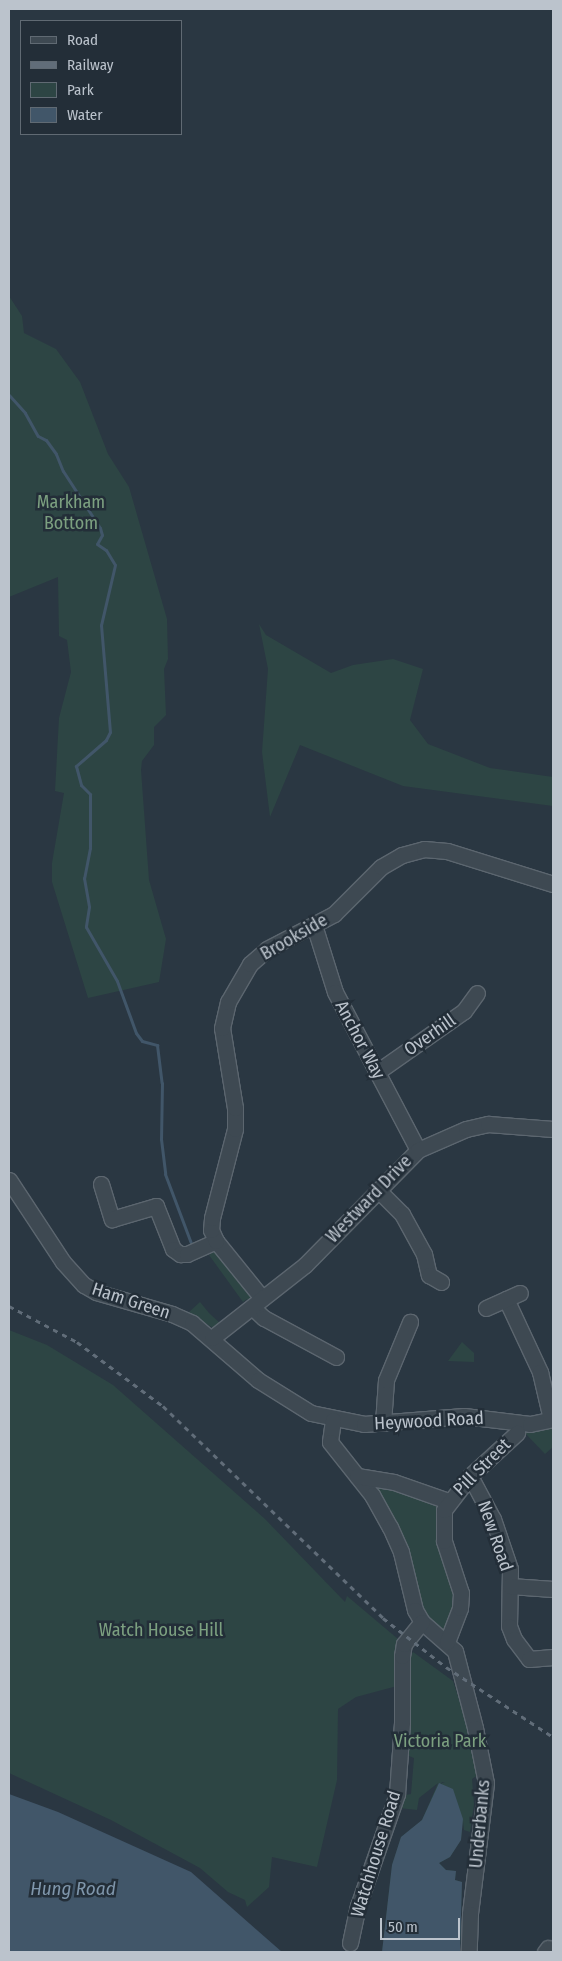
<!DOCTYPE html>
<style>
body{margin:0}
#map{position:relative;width:562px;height:1961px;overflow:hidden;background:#2a3742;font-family:"Fira Sans Condensed",sans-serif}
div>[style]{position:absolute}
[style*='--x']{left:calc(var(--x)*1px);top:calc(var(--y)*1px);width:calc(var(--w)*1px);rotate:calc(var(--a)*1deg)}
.green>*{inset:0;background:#2d4544}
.water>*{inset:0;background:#415669}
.stream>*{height:3px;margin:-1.5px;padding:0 1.5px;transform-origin:1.5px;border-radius:1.5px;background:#415669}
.roads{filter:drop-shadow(1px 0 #5c666f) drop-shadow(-1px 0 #5c666f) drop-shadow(0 1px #5c666f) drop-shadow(0 -1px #5c666f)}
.minor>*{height:15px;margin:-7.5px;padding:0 7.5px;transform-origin:7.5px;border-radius:7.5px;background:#3e4952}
.rail>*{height:3px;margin-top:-1.5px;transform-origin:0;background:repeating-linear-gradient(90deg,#616d79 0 5px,transparent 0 10px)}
span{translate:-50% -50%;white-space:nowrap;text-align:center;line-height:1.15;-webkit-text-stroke:5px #232e38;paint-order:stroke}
.park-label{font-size:18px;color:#7ca080}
.street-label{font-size:18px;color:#bbc3cc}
.water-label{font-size:19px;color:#7f96ab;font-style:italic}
.frame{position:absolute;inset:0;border:10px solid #bbc3cc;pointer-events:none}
.legend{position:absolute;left:20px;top:20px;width:162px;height:115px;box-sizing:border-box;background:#232e38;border:1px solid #606a73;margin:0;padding:6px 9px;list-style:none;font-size:15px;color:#bbc3cc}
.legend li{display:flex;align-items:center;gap:10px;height:25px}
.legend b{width:25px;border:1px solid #606a73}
.scale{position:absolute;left:380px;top:1918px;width:80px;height:22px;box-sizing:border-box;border:2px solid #bbc3cc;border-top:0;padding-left:6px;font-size:15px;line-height:18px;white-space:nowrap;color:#bbc3cc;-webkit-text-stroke:4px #232e38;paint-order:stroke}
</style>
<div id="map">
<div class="green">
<div style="clip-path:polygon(9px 296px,22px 316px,24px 333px,56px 349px,80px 382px,108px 454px,129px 487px,167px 619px,168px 659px,164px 669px,166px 715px,154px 727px,154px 745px,142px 761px,141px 770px,149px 880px,166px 939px,159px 982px,88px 998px,52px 882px,52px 863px,64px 793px,55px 791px,59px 718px,71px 672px,67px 640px,59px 636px,58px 577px,9px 597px)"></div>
<div style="clip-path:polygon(259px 624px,266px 635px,331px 673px,353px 665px,393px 659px,423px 669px,410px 720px,428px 744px,490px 768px,553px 777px,553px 806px,403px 786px,300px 745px,270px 817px,262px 752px,268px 669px)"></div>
<div style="clip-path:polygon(215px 1251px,251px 1295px,249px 1302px,247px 1299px,243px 1302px,209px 1255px)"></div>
<div style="clip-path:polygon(200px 1302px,209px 1313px,221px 1324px,213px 1328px,189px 1312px)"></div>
<div style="clip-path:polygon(9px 1330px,47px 1345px,113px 1385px,265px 1519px,345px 1602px,347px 1596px,398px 1639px,397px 1686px,356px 1697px,338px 1709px,337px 1780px,317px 1867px,272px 1857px,269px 1887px,247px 1907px,245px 1900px,228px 1892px,200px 1868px,111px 1820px,9px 1773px)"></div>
<div style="clip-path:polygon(462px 1342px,474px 1353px,474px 1362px,448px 1361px)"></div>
<div style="clip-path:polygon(553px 1428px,553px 1447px,545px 1454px,525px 1433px)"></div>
<div style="clip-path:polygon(376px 1481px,440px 1506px,456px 1598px,446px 1630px,425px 1620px,373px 1489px)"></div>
<div style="clip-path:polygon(413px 1652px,453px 1681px,468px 1727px,478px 1775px,472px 1779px,474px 1804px,470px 1832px,464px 1830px,463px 1821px,461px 1840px,450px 1857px,439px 1863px,446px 1870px,456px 1871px,455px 1880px,462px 1882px,460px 1952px,399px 1952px,442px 1783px,445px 1783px,442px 1782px,398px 1892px,382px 1952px,392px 1865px,401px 1837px,422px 1820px,438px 1783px,419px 1798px,417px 1810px,399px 1808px,400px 1796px,411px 1794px,414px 1758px,409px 1756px,409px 1658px)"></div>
</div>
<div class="water">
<div style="clip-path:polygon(439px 1783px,453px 1789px,463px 1819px,461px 1840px,450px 1857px,439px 1863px,446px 1870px,456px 1871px,455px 1880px,462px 1882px,460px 1952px,382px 1952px,392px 1865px,401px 1837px,422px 1820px)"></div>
<div style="clip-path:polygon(9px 1794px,58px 1812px,191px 1872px,282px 1952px,9px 1952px)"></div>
</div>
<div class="stream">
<div style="--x:9;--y:395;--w:24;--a:48"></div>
<div style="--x:25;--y:413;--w:26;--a:61"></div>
<div style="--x:38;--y:436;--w:9;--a:27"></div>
<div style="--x:46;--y:440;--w:17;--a:54"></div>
<div style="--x:56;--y:454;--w:18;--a:68"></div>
<div style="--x:63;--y:471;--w:68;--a:57"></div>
<div style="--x:100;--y:528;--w:7;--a:74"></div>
<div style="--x:102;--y:535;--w:10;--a:119"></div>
<div style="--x:97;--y:544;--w:11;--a:34"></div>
<div style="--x:106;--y:550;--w:17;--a:59"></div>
<div style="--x:115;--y:565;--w:62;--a:103.1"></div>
<div style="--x:101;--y:625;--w:107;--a:85.2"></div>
<div style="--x:110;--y:732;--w:9;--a:117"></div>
<div style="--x:106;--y:740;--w:40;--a:139"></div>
<div style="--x:76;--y:766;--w:20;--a:75"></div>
<div style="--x:81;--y:785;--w:13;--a:45"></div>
<div style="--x:90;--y:794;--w:54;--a:90"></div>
<div style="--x:90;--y:848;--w:31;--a:101"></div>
<div style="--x:84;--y:878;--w:29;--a:80"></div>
<div style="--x:89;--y:907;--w:20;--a:99"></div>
<div style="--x:86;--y:927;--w:62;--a:60.1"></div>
<div style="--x:117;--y:981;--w:55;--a:69.9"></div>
<div style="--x:136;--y:1033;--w:10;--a:53"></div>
<div style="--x:142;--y:1041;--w:16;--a:15"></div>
<div style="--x:157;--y:1045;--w:38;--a:83"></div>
<div style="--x:162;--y:1083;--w:56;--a:91"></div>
<div style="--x:161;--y:1139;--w:35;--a:83"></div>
<div style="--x:165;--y:1174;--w:74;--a:69.4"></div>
</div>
<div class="roads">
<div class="minor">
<div style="--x:314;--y:925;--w:70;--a:72.6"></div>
<div style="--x:335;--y:992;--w:178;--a:62.3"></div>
<div style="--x:377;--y:1072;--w:106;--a:-35"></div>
<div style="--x:464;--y:1011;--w:22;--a:-54"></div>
<div style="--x:9;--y:1180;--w:98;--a:56.6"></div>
<div style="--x:63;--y:1262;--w:31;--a:48"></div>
<div style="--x:84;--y:1285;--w:14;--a:30"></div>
<div style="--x:96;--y:1292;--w:79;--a:16.1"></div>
<div style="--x:172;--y:1314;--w:22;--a:24"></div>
<div style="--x:192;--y:1323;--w:87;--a:40.8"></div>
<div style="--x:258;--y:1380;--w:62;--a:31.9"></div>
<div style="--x:311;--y:1413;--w:54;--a:11.7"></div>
<div style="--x:364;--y:1424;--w:100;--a:-4.6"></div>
<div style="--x:464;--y:1416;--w:66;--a:6.9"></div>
<div style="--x:530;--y:1424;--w:24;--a:-12"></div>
<div style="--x:101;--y:1184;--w:37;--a:73"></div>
<div style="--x:112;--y:1219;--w:46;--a:-16.5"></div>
<div style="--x:156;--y:1206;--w:46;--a:68.4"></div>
<div style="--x:173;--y:1249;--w:9;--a:36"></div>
<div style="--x:180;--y:1254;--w:7;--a:0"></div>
<div style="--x:187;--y:1254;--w:32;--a:-24"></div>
<div style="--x:378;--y:1190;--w:34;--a:45"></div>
<div style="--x:402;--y:1214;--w:46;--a:61.2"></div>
<div style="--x:424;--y:1254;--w:22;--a:77"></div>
<div style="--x:429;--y:1275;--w:14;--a:30"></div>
<div style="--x:262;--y:1298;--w:73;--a:-128.9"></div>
<div style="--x:216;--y:1241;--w:12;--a:-114"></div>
<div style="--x:211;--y:1230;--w:12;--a:-85"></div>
<div style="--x:212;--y:1218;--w:92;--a:-75.5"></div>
<div style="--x:235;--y:1129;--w:21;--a:-90"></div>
<div style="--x:235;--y:1108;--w:81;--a:-99.2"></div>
<div style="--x:222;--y:1028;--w:27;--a:-77"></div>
<div style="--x:228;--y:1002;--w:44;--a:-59.9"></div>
<div style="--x:250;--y:964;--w:23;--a:-41"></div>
<div style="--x:267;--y:949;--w:76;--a:-27.6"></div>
<div style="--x:334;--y:914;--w:66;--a:-45"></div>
<div style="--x:381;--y:867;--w:24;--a:-30"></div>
<div style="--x:402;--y:855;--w:23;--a:-15"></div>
<div style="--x:424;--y:849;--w:23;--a:5"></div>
<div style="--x:447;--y:851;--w:111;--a:17.3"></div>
<div style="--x:506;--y:1299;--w:81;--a:65"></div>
<div style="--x:540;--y:1372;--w:48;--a:76.8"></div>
<div style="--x:252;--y:1307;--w:16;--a:43"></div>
<div style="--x:264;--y:1318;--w:82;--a:28.4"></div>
<div style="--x:486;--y:1308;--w:37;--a:-24"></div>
<div style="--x:212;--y:1338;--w:118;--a:-38.1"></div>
<div style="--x:305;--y:1265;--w:161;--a:-45.5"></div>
<div style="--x:418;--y:1150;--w:52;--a:-23.6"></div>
<div style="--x:466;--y:1129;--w:23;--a:-13"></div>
<div style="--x:488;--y:1124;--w:65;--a:4.4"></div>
<div style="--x:333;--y:1420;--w:22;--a:98"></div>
<div style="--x:330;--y:1442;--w:68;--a:51.6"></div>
<div style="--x:372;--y:1495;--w:37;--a:61"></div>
<div style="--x:390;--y:1527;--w:27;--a:66"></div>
<div style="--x:401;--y:1552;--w:60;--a:76.4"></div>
<div style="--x:415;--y:1610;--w:14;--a:60"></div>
<div style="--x:422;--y:1622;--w:44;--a:41.3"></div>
<div style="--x:455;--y:1651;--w:80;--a:75.4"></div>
<div style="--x:475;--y:1728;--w:56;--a:78.7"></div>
<div style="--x:486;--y:1783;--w:132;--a:97"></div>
<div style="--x:470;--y:1914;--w:38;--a:92"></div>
<div style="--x:383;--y:1423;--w:43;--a:-86"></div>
<div style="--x:386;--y:1380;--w:63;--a:-67.5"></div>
<div style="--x:357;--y:1476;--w:37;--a:9"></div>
<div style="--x:394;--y:1482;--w:57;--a:19.4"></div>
<div style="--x:470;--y:1476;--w:49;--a:61.9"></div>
<div style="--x:493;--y:1519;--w:53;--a:71.2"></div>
<div style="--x:510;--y:1569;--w:57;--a:91"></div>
<div style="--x:509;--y:1626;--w:14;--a:69"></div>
<div style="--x:514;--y:1639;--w:25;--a:53"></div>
<div style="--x:529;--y:1659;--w:24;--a:-5"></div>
<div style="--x:510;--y:1586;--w:43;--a:4"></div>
<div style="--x:447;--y:1642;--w:36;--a:-69"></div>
<div style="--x:460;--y:1608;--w:15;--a:-86"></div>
<div style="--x:461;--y:1593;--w:55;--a:-108.1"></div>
<div style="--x:444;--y:1541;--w:31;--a:-90"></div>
<div style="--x:444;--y:1510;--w:43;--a:-52.6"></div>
<div style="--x:470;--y:1476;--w:64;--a:-42.5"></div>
<div style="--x:350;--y:1943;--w:38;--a:-78"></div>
<div style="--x:358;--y:1906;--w:119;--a:-70.8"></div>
<div style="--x:397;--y:1794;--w:72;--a:-86"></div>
<div style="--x:402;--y:1722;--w:66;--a:-90"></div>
<div style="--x:402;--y:1656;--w:12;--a:-81"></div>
<div style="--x:404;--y:1644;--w:28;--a:-51"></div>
<div style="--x:545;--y:1952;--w:5;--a:-53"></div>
</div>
</div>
<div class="rail">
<div style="--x:9;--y:1306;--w:77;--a:27.9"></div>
<div style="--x:77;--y:1342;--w:107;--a:36.7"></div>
<div style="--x:163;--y:1406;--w:306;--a:43.9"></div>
<div style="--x:383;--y:1618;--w:80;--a:37.9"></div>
<div style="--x:446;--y:1667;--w:128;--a:33.2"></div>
</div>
<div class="park-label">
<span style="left:71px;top:513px">Markham<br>Bottom</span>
<span style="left:161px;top:1630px">Watch House Hill</span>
<span style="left:440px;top:1741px">Victoria Park</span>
</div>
<div class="street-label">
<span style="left:294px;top:937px;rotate:-30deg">Brookside</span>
<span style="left:430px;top:1035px;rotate:-35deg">Overhill</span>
<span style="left:360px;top:1040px;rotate:62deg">Anchor Way</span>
<span style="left:369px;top:1199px;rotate:-46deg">Westward Drive</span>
<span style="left:131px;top:1301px;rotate:18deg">Ham Green</span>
<span style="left:429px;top:1421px;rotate:-3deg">Heywood Road</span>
<span style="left:482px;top:1467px;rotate:-45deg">Pill Street</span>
<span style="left:495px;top:1536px;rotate:71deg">New Road</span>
<span style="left:480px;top:1824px;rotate:-85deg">Underbanks</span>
<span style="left:376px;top:1854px;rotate:-73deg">Watchhouse Road</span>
</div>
<div class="water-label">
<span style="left:73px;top:1889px">Hung Road</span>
</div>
<div class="frame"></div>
<ul class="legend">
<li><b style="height:6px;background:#3e4952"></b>Road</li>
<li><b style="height:6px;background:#616d79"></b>Railway</li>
<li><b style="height:14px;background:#2d4544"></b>Park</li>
<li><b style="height:14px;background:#415669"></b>Water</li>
</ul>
<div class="scale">50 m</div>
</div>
